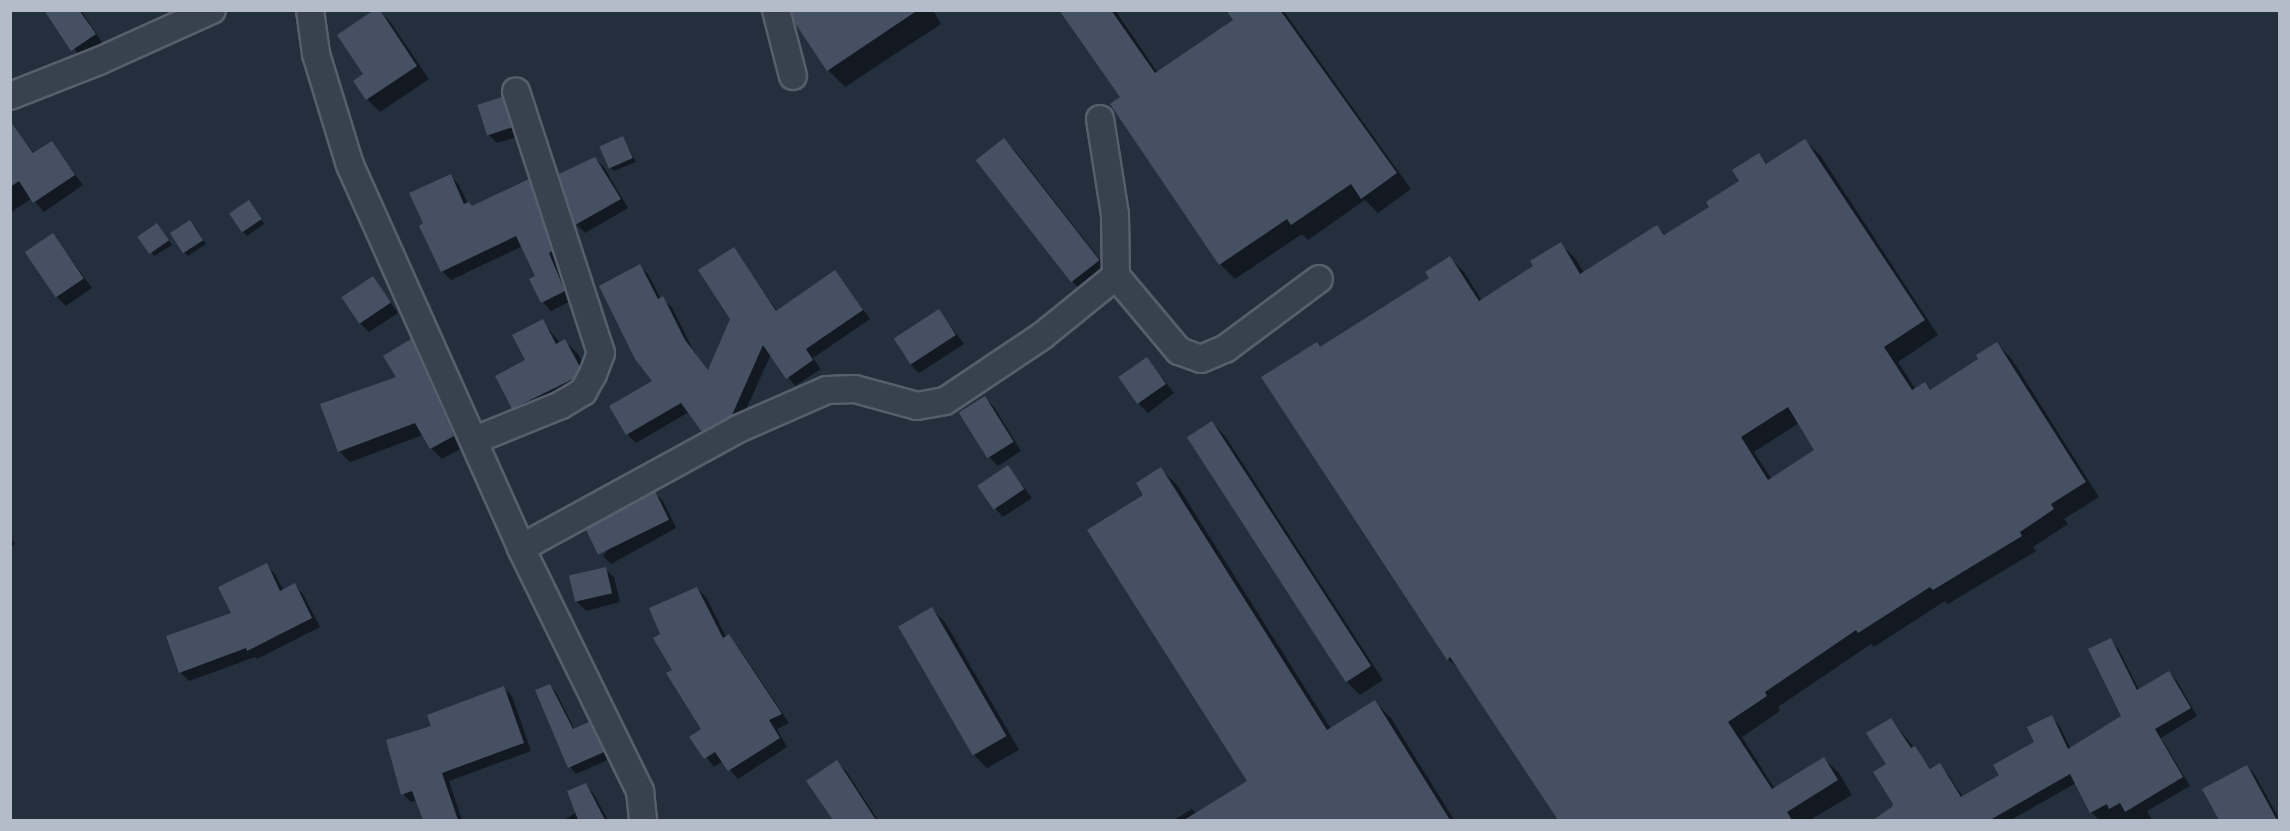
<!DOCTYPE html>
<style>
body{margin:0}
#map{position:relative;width:2290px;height:831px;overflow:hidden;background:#242f3e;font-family:Inter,sans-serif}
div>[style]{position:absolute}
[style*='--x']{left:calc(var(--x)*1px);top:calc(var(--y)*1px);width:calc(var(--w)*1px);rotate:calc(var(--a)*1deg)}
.shadow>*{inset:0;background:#0007}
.building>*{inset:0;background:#455162;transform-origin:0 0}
.roads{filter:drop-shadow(2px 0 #565f6c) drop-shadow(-2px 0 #565f6c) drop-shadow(0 2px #565f6c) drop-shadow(0 -2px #565f6c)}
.minor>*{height:26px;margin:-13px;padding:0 13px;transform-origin:13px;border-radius:13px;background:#38414e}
span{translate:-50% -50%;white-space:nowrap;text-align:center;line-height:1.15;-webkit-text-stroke:4.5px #1d2633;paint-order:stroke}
.frame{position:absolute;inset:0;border:12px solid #b4bcc9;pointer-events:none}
</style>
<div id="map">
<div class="shadow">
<div style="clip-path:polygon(46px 10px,81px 10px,103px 44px,81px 58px)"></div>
<div style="clip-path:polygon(379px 10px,391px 23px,429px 79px,380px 112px,367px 99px,365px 74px)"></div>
<div style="clip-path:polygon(792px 10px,933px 10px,941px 24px,845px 87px,828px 70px)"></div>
<div style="clip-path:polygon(1061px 10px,1115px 10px,1158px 73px,1235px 20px,1228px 10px,1283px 10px,1411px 189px,1378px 213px,1365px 200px,1308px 240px,1302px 234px,1235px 279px,1220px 264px,1122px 98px)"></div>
<div style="clip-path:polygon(502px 99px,511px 107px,520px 136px,497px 143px,488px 134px)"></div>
<div style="clip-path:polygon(17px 132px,35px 154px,51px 143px,83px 185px,44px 212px,32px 198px,10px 213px,10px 136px)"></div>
<div style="clip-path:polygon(623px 138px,636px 162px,614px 171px,610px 167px)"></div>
<div style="clip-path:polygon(1004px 140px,1017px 153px,1112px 275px,1086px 295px,1073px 282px)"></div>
<div style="clip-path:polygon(evenodd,1805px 141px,1820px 155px,1938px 335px,1898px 362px,1916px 390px,1925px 384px,1932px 391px,1980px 359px,1997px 344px,2011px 358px,2099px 497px,2064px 519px,2068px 524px,2033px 547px,2036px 551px,1948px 604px,1945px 601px,1874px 647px,1871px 644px,1778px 707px,1780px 711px,1742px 737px,1775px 789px,1824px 759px,1839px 773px,1852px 795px,1810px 820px,1560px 820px,1463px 673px,1448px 659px,1321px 348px,1431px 278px,1450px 258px,1464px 272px,1482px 301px,1535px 266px,1560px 244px,1575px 258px,1584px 273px,1657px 227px,1666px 235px,1711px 207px,1741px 181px,1759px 155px,1769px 165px,1805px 141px,1799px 423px,1817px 451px,1772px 480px,1754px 452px,1799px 423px)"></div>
<div style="clip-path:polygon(595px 159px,604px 167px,628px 208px,585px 233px,577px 225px,560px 174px)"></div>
<div style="clip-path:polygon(451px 176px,459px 185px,468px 204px,473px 207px,528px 181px,537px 189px,560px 260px,556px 262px,573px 300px,551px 311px,543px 302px,537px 276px,523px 246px,451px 280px,442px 271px,425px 224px)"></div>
<div style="clip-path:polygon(253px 206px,264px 224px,247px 236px,243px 232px)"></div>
<div style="clip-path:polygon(194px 226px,206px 244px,188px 256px,184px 252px)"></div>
<div style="clip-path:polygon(161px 229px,172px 245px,154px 256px,139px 236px)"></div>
<div style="clip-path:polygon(53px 235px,92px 288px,66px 306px,57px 297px)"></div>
<div style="clip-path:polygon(734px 249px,777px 311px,835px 272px,870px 319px,813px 358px,821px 369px,795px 386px,771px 354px,740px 423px,711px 440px,689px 412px,636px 443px,627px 434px,611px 406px,654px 381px,639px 266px,648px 274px,661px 299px,672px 307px,693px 350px,709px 371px,732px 318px)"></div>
<div style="clip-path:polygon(373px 278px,398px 313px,369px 332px,360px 323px)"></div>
<div style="clip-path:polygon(939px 311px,964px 344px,919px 373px,910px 364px)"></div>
<div style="clip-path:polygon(542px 321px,561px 344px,565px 341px,578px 354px,592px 381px,526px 421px,513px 408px)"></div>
<div style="clip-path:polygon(411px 341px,422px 352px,464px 447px,442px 459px,431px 448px,423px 435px,350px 462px,339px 451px,398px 377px)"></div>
<div style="clip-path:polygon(1147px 359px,1174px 393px,1148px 413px,1139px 404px)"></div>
<div style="clip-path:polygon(985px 398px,994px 407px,1021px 451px,998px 466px,989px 457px)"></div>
<div style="clip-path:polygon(1212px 423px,1225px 436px,1383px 680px,1360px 695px,1347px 682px,1189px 437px)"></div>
<div style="clip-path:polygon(1008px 467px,1032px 498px,1003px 517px,995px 508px)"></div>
<div style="clip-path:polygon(1161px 469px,1177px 485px,1331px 729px,1375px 702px,1391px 718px,1454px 820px,1174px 820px,1192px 809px,1197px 814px,1249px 781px)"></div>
<div style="clip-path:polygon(655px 493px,663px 501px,676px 528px,611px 564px,603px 556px)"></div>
<div style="clip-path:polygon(10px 536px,15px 544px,10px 547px)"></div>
<div style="clip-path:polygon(266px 565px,275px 574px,284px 591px,294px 585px,303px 594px,320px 627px,257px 659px,255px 657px,189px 681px,180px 672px,234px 614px)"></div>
<div style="clip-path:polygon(605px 569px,614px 577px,620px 602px,586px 611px,577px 602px)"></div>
<div style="clip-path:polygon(697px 588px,706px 597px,726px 637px,729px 636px,737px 645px,789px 723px,777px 729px,787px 747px,738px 779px,723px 761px,714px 767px,691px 737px,703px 729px,674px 670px,662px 634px)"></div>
<div style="clip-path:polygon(932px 609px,945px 622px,1019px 750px,987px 768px,974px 755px)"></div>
<div style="clip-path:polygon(2110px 640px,2118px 648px,2139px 690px,2169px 673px,2177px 681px,2197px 716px,2161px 738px,2190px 786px,2147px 811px,2152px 820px,2099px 820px,2091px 812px,2076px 783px,2011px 820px,1920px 820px,1882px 768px,1888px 764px,1891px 719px,1932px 770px,1939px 765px,1947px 773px,1963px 797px,2001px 776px,2036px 743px,2051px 717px,2059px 725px,2071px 749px,2123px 717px)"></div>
<div style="clip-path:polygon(549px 685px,556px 692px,575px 730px,589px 723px,596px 730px,610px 759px,576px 774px,570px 767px)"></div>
<div style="clip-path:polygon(504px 688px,512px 696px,531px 751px,449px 781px,462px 820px,424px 820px,417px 800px,411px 802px,403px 794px,433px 727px)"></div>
<div style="clip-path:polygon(837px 762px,846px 771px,878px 820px,834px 820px,808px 781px)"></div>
<div style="clip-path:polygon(2247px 766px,2255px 775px,2280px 820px,2221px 820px,2204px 789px)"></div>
<div style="clip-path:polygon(585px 785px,593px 793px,608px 820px,564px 820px,577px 812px)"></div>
</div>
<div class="building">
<div style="clip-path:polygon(44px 10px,79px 10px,96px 34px,71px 51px)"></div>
<div style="clip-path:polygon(374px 10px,380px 10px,417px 66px,366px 100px,353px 81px,363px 74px,337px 35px)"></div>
<div style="clip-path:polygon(792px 10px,918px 10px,827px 71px,795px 23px)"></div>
<div style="clip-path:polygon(1059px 10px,1111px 10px,1155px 73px,1233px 20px,1226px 10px,1280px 10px,1397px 173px,1361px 199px,1351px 184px,1291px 225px,1287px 219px,1219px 265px,1110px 104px,1120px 97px)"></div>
<div style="left:502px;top:97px;width:32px;height:26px;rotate:72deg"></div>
<div style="clip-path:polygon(10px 121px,33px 153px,52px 141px,75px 175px,33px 203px,19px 181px,10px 187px)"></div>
<div style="left:623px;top:136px;width:24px;height:26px;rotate:66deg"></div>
<div style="left:1004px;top:138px;width:155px;height:36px;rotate:52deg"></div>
<div style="clip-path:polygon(evenodd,1805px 139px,1925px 320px,1884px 347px,1912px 390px,1925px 382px,1930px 390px,1978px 359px,1976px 355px,1997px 342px,2086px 482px,2051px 504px,2054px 509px,2020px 532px,2022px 536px,1933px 590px,1930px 587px,1858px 633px,1856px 630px,1765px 692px,1767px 696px,1728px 722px,1772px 789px,1824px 757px,1838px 780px,1787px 812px,1792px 820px,1558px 820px,1450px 657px,1447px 660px,1261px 377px,1317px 342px,1320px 347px,1391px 302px,1429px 278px,1425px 272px,1450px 256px,1479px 301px,1533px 266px,1530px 261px,1561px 242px,1580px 274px,1657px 225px,1664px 235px,1709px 207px,1706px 202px,1739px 181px,1732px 170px,1759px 153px,1766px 164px,1805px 139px,1788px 407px,1814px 450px,1768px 480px,1741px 437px,1788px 407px)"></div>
<div style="clip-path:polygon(595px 157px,621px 199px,575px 225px,559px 174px)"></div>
<div style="clip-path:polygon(451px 174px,464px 204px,469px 202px,472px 206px,529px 179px,552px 251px,549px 253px,565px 291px,541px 303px,529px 279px,535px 276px,516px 236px,441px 272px,419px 226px,423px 223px,409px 193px)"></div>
<div style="left:249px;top:200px;width:23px;height:24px;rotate:56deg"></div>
<div style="left:190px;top:220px;width:24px;height:24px;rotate:57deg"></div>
<div style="left:157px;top:223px;width:21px;height:24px;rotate:55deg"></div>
<div style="left:53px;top:233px;width:55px;height:34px;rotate:56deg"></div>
<div style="clip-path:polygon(734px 247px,776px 311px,835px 270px,863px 310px,806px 349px,813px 360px,786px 379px,763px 345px,732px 415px,702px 432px,681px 403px,626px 435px,609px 406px,652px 381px,635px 359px,599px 286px,640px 264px,658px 299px,663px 296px,685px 340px,708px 370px,730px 319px,698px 270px)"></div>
<div style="left:373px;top:276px;width:32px;height:38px;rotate:56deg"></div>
<div style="left:939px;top:309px;width:31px;height:54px;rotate:57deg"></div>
<div style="clip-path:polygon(543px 319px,556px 344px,565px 339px,580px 367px,573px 379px,512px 409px,495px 376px,525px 360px,512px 335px)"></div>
<div style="clip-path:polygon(411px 339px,454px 436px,430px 449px,415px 423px,338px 452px,320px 404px,396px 377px,383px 356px)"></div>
<div style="left:1147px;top:357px;width:33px;height:35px;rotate:55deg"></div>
<div style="left:985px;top:396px;width:54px;height:31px;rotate:58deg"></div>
<div style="left:1212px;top:421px;width:292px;height:30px;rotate:57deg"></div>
<div style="left:1008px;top:465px;width:29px;height:37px;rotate:56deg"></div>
<div style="clip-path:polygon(1161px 467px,1327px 730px,1375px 700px,1450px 820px,1184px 820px,1247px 781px,1087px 530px,1143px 495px,1136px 483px)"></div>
<div style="left:655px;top:491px;width:32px;height:79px;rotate:64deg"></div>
<div style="clip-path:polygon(267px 563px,280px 591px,295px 583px,312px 618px,247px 651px,246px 648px,179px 673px,166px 636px,231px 613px,218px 587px)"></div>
<div style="left:606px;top:567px;width:27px;height:38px;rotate:77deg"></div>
<div style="clip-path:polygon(697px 587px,723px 638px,729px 634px,782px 714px,769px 720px,780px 738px,728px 771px,715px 752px,704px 759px,689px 737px,701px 729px,666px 673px,672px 670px,653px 638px,660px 634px,649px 608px)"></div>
<div style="left:932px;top:607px;width:149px;height:39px;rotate:60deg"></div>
<div style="clip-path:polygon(2111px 638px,2137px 690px,2169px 671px,2191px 708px,2155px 729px,2183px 777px,2125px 812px,2120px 803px,2109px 809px,2107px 804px,2090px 813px,2070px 774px,1990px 820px,1873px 820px,1892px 807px,1893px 804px,1873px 772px,1886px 764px,1866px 733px,1891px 718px,1911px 748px,1915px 746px,1930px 769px,1940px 763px,1961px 797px,1999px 775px,1993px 765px,2034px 742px,2027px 727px,2052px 715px,2068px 749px,2121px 716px,2088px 649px)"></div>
<div style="clip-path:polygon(550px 684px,573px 729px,589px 722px,604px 752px,568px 768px,535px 690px)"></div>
<div style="clip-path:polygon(504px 686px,524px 743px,442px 773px,458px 820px,423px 820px,412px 791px,401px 795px,386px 740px,431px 726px,427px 715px)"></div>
<div style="clip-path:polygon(837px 760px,876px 820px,833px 820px,806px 781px)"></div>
<div style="clip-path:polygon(2247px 765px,2277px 820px,2219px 820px,2202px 789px)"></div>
<div style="clip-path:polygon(586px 783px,605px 820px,578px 820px,567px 791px)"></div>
</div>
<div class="roads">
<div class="minor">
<div style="--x:310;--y:10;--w:44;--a:82.2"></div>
<div style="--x:316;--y:54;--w:116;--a:73"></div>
<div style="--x:350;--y:165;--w:419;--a:65.9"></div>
<div style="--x:521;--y:548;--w:271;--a:63.9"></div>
<div style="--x:640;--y:791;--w:29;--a:84"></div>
<div style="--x:776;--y:10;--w:68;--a:75.6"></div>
<div style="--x:10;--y:96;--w:96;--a:-21.5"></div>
<div style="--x:99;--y:61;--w:124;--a:-24.3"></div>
<div style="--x:1100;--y:119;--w:97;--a:81.1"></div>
<div style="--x:1115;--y:215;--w:61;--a:89.1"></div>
<div style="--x:475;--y:440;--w:93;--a:-22.1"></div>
<div style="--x:561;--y:405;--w:26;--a:-31"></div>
<div style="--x:583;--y:392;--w:21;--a:-61"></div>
<div style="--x:593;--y:374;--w:22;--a:-69"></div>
<div style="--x:601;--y:353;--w:275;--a:-108"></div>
<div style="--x:521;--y:548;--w:247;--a:-28.7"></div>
<div style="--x:738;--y:429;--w:97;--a:-23.7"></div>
<div style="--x:827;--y:390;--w:28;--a:-2"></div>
<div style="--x:855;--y:389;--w:64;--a:15.3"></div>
<div style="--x:917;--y:406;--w:28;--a:-10"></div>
<div style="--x:945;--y:401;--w:117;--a:-33.8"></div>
<div style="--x:1042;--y:336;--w:95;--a:-39"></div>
<div style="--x:1116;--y:276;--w:98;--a:50"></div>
<div style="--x:1179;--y:351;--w:23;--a:20"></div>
<div style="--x:1201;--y:359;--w:26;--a:-23"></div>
<div style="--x:1225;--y:349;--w:117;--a:-36.7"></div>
</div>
</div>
<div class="frame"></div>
</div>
